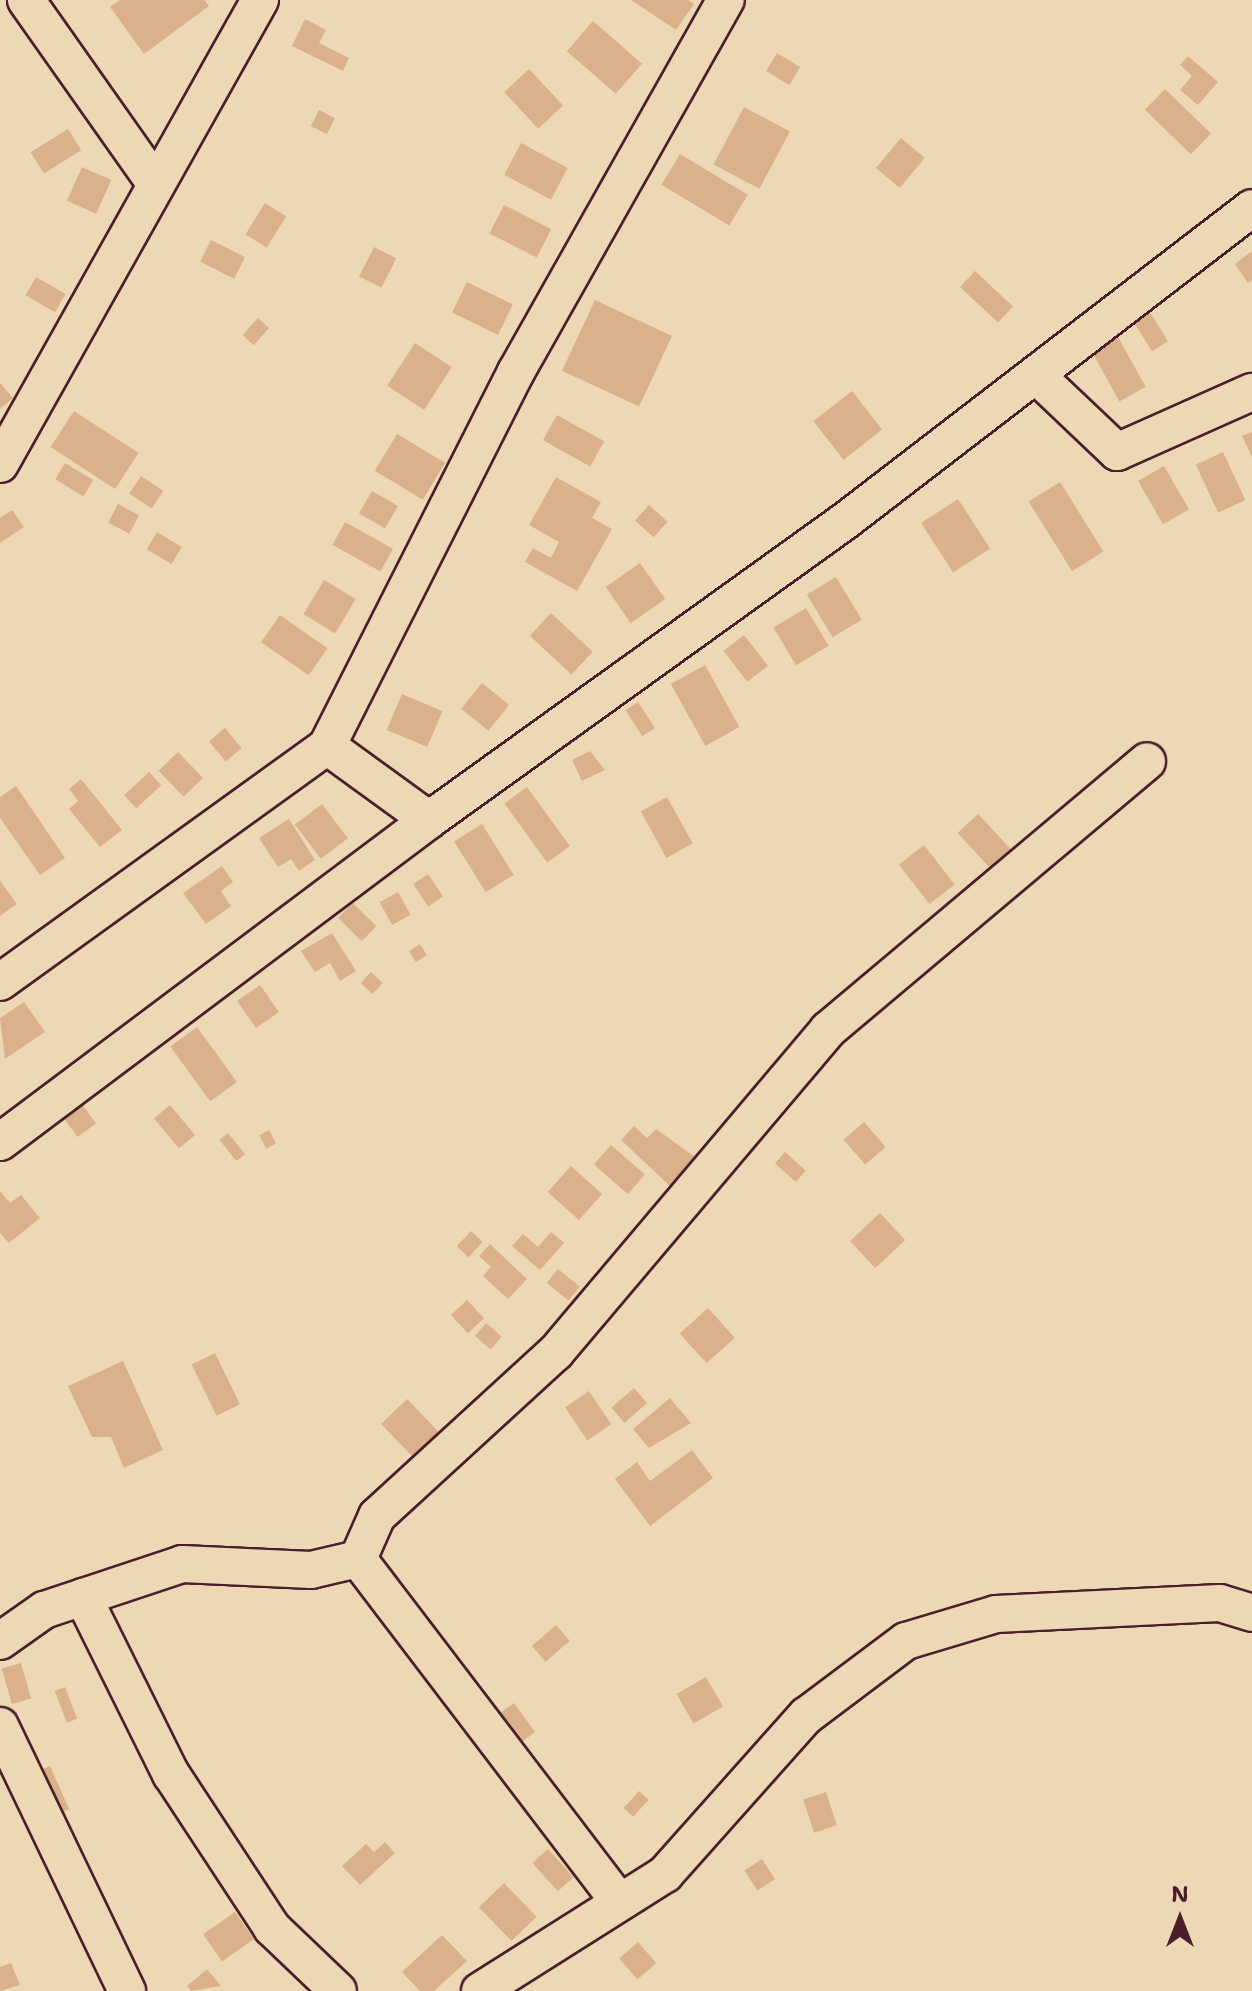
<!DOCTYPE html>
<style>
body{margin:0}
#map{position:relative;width:1252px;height:1991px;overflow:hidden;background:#edd8b6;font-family:"Shantell Sans",sans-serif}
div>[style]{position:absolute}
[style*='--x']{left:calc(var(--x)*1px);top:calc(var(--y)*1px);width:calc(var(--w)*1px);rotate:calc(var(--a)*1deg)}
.building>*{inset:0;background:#dab18b;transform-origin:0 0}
.roads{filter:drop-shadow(2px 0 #4a1f2b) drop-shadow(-2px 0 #4a1f2b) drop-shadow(0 2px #4a1f2b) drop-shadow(0 -2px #4a1f2b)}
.street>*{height:36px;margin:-18px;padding:0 18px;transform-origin:18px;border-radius:18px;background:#edd8b6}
span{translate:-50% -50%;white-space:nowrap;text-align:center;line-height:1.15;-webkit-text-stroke:7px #edd8b6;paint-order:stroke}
.north{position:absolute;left:1140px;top:1879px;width:80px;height:80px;-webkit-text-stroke:6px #edd8b6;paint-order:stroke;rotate:0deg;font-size:22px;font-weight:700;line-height:32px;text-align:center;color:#4a1f2b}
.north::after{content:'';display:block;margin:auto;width:28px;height:36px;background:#4a1f2b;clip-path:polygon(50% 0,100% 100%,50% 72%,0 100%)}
</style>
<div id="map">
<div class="building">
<div style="clip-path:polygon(120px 0,204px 0,209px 6px,144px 54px,110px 7px)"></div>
<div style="clip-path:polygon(631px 0,688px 0,694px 4px,676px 30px)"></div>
<div style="clip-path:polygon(305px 19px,326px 30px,319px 43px,349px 58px,343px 71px,292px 46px)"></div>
<div style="left:593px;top:21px;width:65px;height:40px;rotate:41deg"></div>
<div style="left:777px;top:53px;width:27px;height:21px;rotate:31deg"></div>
<div style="clip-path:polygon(1188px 56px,1218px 82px,1198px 105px,1180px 90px,1192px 76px,1180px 65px)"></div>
<div style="left:529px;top:69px;width:50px;height:34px;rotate:47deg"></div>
<div style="left:1165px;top:89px;width:64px;height:29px;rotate:44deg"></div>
<div style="left:744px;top:107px;width:52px;height:65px;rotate:28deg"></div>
<div style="left:319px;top:110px;width:18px;height:18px;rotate:27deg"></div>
<div style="left:68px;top:129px;width:25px;height:44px;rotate:58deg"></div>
<div style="left:901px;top:138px;width:31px;height:39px;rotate:40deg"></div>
<div style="left:521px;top:143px;width:53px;height:36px;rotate:28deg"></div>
<div style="left:680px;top:154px;width:79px;height:36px;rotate:31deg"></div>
<div style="left:82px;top:167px;width:32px;height:37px;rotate:24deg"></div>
<div style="left:265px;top:203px;width:25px;height:37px;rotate:32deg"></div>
<div style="left:504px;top:205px;width:53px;height:32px;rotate:27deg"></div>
<div style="left:211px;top:240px;width:38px;height:24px;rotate:27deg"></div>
<div style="left:374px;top:247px;width:25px;height:33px;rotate:27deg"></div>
<div style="clip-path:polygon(1252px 251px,1252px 280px,1248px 283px,1235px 264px)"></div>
<div style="left:975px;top:271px;width:52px;height:22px;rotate:43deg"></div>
<div style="left:36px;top:277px;width:34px;height:21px;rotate:30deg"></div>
<div style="left:467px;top:282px;width:51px;height:34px;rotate:26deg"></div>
<div style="left:595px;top:300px;width:85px;height:78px;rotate:25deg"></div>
<div style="left:1148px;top:309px;width:38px;height:19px;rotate:58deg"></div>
<div style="left:258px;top:318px;width:15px;height:23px;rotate:42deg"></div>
<div style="left:1118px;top:337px;width:57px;height:30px;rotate:61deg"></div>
<div style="left:415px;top:343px;width:44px;height:51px;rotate:33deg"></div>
<div style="clip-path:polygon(0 383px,13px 398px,0 409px)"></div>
<div style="left:852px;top:391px;width:49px;height:49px;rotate:52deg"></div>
<div style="left:74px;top:411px;width:77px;height:43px;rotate:33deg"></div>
<div style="left:557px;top:415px;width:54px;height:29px;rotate:29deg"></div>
<div style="clip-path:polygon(1252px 432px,1252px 457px,1242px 436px)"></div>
<div style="left:397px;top:434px;width:56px;height:43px;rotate:31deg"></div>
<div style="left:1223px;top:452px;width:53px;height:30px;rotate:65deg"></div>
<div style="left:65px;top:463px;width:33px;height:19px;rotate:31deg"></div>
<div style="left:1164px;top:466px;width:50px;height:30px;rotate:60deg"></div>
<div style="left:141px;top:476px;width:27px;height:21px;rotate:34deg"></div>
<div style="clip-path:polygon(556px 477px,601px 502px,592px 518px,612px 529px,577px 591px,525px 562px,533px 548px,551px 558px,559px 542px,529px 525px)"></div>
<div style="left:1060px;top:482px;width:82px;height:37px;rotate:58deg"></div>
<div style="left:372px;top:491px;width:30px;height:26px;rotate:30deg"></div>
<div style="left:958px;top:499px;width:59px;height:44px;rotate:57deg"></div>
<div style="left:118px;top:504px;width:24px;height:21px;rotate:28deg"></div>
<div style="left:649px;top:505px;width:25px;height:21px;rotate:42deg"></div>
<div style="clip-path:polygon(12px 510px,24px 527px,0 543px,0 518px)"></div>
<div style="left:345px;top:522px;width:55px;height:26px;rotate:29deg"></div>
<div style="left:157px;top:532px;width:29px;height:20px;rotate:31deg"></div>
<div style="left:640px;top:563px;width:44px;height:42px;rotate:55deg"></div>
<div style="left:836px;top:577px;width:50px;height:34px;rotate:59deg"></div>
<div style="left:324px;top:580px;width:37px;height:40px;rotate:31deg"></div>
<div style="left:806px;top:608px;width:44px;height:38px;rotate:59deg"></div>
<div style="left:551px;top:613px;width:57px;height:31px;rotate:43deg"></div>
<div style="left:280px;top:615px;width:58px;height:33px;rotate:35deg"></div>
<div style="left:744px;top:635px;width:39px;height:26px;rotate:52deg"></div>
<div style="left:705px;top:665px;width:71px;height:39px;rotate:61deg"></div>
<div style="left:482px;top:683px;width:35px;height:33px;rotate:39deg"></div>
<div style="left:402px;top:694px;width:44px;height:39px;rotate:23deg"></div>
<div style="left:638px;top:702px;width:31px;height:15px;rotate:57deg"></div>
<div style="left:225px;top:728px;width:26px;height:21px;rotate:50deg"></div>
<div style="clip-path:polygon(590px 751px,605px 770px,582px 781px,572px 760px)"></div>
<div style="left:178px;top:752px;width:36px;height:27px;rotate:46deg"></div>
<div style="left:149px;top:772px;width:18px;height:34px;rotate:47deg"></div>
<div style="clip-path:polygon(81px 779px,122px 830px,100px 847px,69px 809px,78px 801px,69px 789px)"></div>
<div style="clip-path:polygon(16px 786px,65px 858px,40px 875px,0 818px,0 797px)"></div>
<div style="left:527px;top:787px;width:73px;height:28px;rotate:54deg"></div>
<div style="left:667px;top:797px;width:53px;height:30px;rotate:61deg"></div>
<div style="left:322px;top:804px;width:43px;height:34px;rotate:53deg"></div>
<div style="left:978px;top:814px;width:49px;height:28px;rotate:47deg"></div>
<div style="clip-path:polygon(289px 819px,315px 860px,299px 871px,291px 859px,278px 867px,259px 838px)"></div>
<div style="left:482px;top:824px;width:60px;height:33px;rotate:58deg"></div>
<div style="left:924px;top:845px;width:50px;height:32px;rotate:52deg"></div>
<div style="clip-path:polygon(222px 866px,233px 882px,221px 891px,231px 906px,206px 924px,183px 893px)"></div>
<div style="left:428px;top:874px;width:27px;height:18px;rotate:56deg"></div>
<div style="clip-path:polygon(0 881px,17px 904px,0 916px)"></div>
<div style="left:398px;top:892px;width:26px;height:21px;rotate:61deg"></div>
<div style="left:353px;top:903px;width:33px;height:21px;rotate:45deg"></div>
<div style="clip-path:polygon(332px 933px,356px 971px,340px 981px,330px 963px,315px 972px,301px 951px)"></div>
<div style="left:420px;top:944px;width:13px;height:13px;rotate:58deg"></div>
<div style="left:371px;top:972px;width:16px;height:15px;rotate:43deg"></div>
<div style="left:260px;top:985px;width:33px;height:28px;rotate:55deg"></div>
<div style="clip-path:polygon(24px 1002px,45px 1032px,5px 1059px,0 1018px)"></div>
<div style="left:197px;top:1027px;width:68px;height:33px;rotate:54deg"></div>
<div style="left:79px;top:1100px;width:29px;height:23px;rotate:54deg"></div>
<div style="left:170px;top:1105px;width:39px;height:21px;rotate:50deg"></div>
<div style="left:864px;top:1122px;width:33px;height:27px;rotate:49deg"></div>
<div style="clip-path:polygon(634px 1126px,647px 1138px,656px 1129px,698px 1159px,671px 1187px,621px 1140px)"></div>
<div style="left:269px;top:1130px;width:15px;height:11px;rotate:62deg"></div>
<div style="left:228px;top:1133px;width:27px;height:11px;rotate:51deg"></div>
<div style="left:611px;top:1145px;width:45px;height:26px;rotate:41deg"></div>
<div style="left:785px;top:1152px;width:28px;height:15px;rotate:42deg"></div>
<div style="left:571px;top:1166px;width:42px;height:35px;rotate:42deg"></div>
<div style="clip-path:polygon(0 1191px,10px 1203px,21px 1195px,40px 1218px,9px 1243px,0 1233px)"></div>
<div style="left:880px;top:1213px;width:37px;height:41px;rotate:47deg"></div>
<div style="left:471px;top:1231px;width:16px;height:21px;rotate:43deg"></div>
<div style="clip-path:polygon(551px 1232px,564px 1243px,540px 1270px,512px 1246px,523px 1234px,538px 1247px)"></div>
<div style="clip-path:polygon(490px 1244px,527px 1279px,508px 1299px,483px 1276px,491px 1267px,479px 1256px)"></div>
<div style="left:558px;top:1269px;width:28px;height:18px;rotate:39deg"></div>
<div style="left:467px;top:1300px;width:25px;height:22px;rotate:47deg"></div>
<div style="left:708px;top:1308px;width:40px;height:38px;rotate:48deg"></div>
<div style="left:486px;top:1323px;width:21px;height:17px;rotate:41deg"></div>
<div style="left:215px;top:1353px;width:57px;height:26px;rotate:64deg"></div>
<div style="clip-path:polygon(123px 1361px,163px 1450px,124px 1468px,111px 1437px,92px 1437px,68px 1386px)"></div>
<div style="left:634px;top:1388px;width:20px;height:30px;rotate:49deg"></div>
<div style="left:589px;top:1391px;width:40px;height:29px;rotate:56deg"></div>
<div style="clip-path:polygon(670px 1398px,691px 1423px,649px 1448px,633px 1429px)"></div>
<div style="left:407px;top:1399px;width:50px;height:36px;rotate:46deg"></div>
<div style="clip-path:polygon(692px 1450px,713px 1478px,650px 1526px,615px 1479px,637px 1462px,650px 1481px)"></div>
<div style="left:556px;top:1625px;width:21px;height:32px;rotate:49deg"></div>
<div style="left:21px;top:1663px;width:37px;height:20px;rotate:74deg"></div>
<div style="left:706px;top:1677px;width:34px;height:34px;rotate:60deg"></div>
<div style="left:65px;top:1687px;width:34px;height:11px;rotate:69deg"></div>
<div style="left:514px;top:1703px;width:36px;height:29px;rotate:54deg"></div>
<div style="left:50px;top:1766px;width:47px;height:17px;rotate:66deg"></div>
<div style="left:639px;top:1791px;width:13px;height:23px;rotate:42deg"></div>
<div style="left:826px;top:1792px;width:35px;height:24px;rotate:72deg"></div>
<div style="clip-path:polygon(385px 1842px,395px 1853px,360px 1885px,342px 1866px,366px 1844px,374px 1852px)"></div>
<div style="left:548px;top:1849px;width:38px;height:21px;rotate:48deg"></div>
<div style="left:762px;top:1859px;width:24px;height:21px;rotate:57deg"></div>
<div style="left:504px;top:1883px;width:47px;height:35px;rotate:46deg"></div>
<div style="left:235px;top:1912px;width:33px;height:39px;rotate:55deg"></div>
<div style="clip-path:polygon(442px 1935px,467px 1961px,434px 1991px,420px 1991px,402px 1972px)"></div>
<div style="left:638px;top:1942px;width:28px;height:25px;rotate:49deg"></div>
<div style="clip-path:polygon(11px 1963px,20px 1985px,0 1991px,0 1967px)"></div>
<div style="clip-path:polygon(207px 1969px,221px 1986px,191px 1991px,187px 1986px)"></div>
</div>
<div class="roads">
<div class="street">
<div style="--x:26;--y:0;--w:224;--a:54.8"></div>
<div style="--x:1036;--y:375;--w:112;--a:43.5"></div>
<div style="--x:1117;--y:452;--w:148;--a:-24"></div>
<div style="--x:0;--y:464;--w:532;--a:-60.74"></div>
<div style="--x:327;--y:746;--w:126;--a:36"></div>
<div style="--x:0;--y:982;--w:403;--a:-35.8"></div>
<div style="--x:327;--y:746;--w:419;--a:-63.2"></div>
<div style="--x:516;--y:372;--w:427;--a:-60.6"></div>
<div style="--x:0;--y:1142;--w:536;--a:-36.89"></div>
<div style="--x:429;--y:820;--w:512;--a:-35.71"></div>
<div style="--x:845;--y:521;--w:513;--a:-37.56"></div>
<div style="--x:358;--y:1559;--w:431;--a:52.7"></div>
<div style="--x:83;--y:1597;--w:198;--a:63.6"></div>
<div style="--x:171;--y:1774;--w:184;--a:56.7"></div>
<div style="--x:272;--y:1928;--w:91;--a:43.7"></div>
<div style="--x:0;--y:1641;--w:54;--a:-35.2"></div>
<div style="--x:44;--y:1610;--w:145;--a:-18.4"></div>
<div style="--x:182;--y:1564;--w:129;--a:2.7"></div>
<div style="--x:311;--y:1570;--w:48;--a:-13.2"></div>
<div style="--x:358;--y:1559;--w:47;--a:-66.2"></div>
<div style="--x:377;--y:1516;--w:243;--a:-42.5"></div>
<div style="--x:556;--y:1352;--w:422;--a:-49.8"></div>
<div style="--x:828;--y:1030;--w:417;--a:-40.1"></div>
<div style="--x:0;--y:1726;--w:294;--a:64.4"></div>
<div style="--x:480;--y:1991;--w:219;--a:-32.3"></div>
<div style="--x:665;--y:1874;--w:212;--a:-48.3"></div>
<div style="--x:806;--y:1716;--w:125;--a:-36.9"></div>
<div style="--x:906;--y:1641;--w:94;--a:-16.7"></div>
<div style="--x:996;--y:1614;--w:224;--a:-2.8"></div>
<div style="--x:1220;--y:1603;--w:34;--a:17"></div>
</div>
</div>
<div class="north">N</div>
</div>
